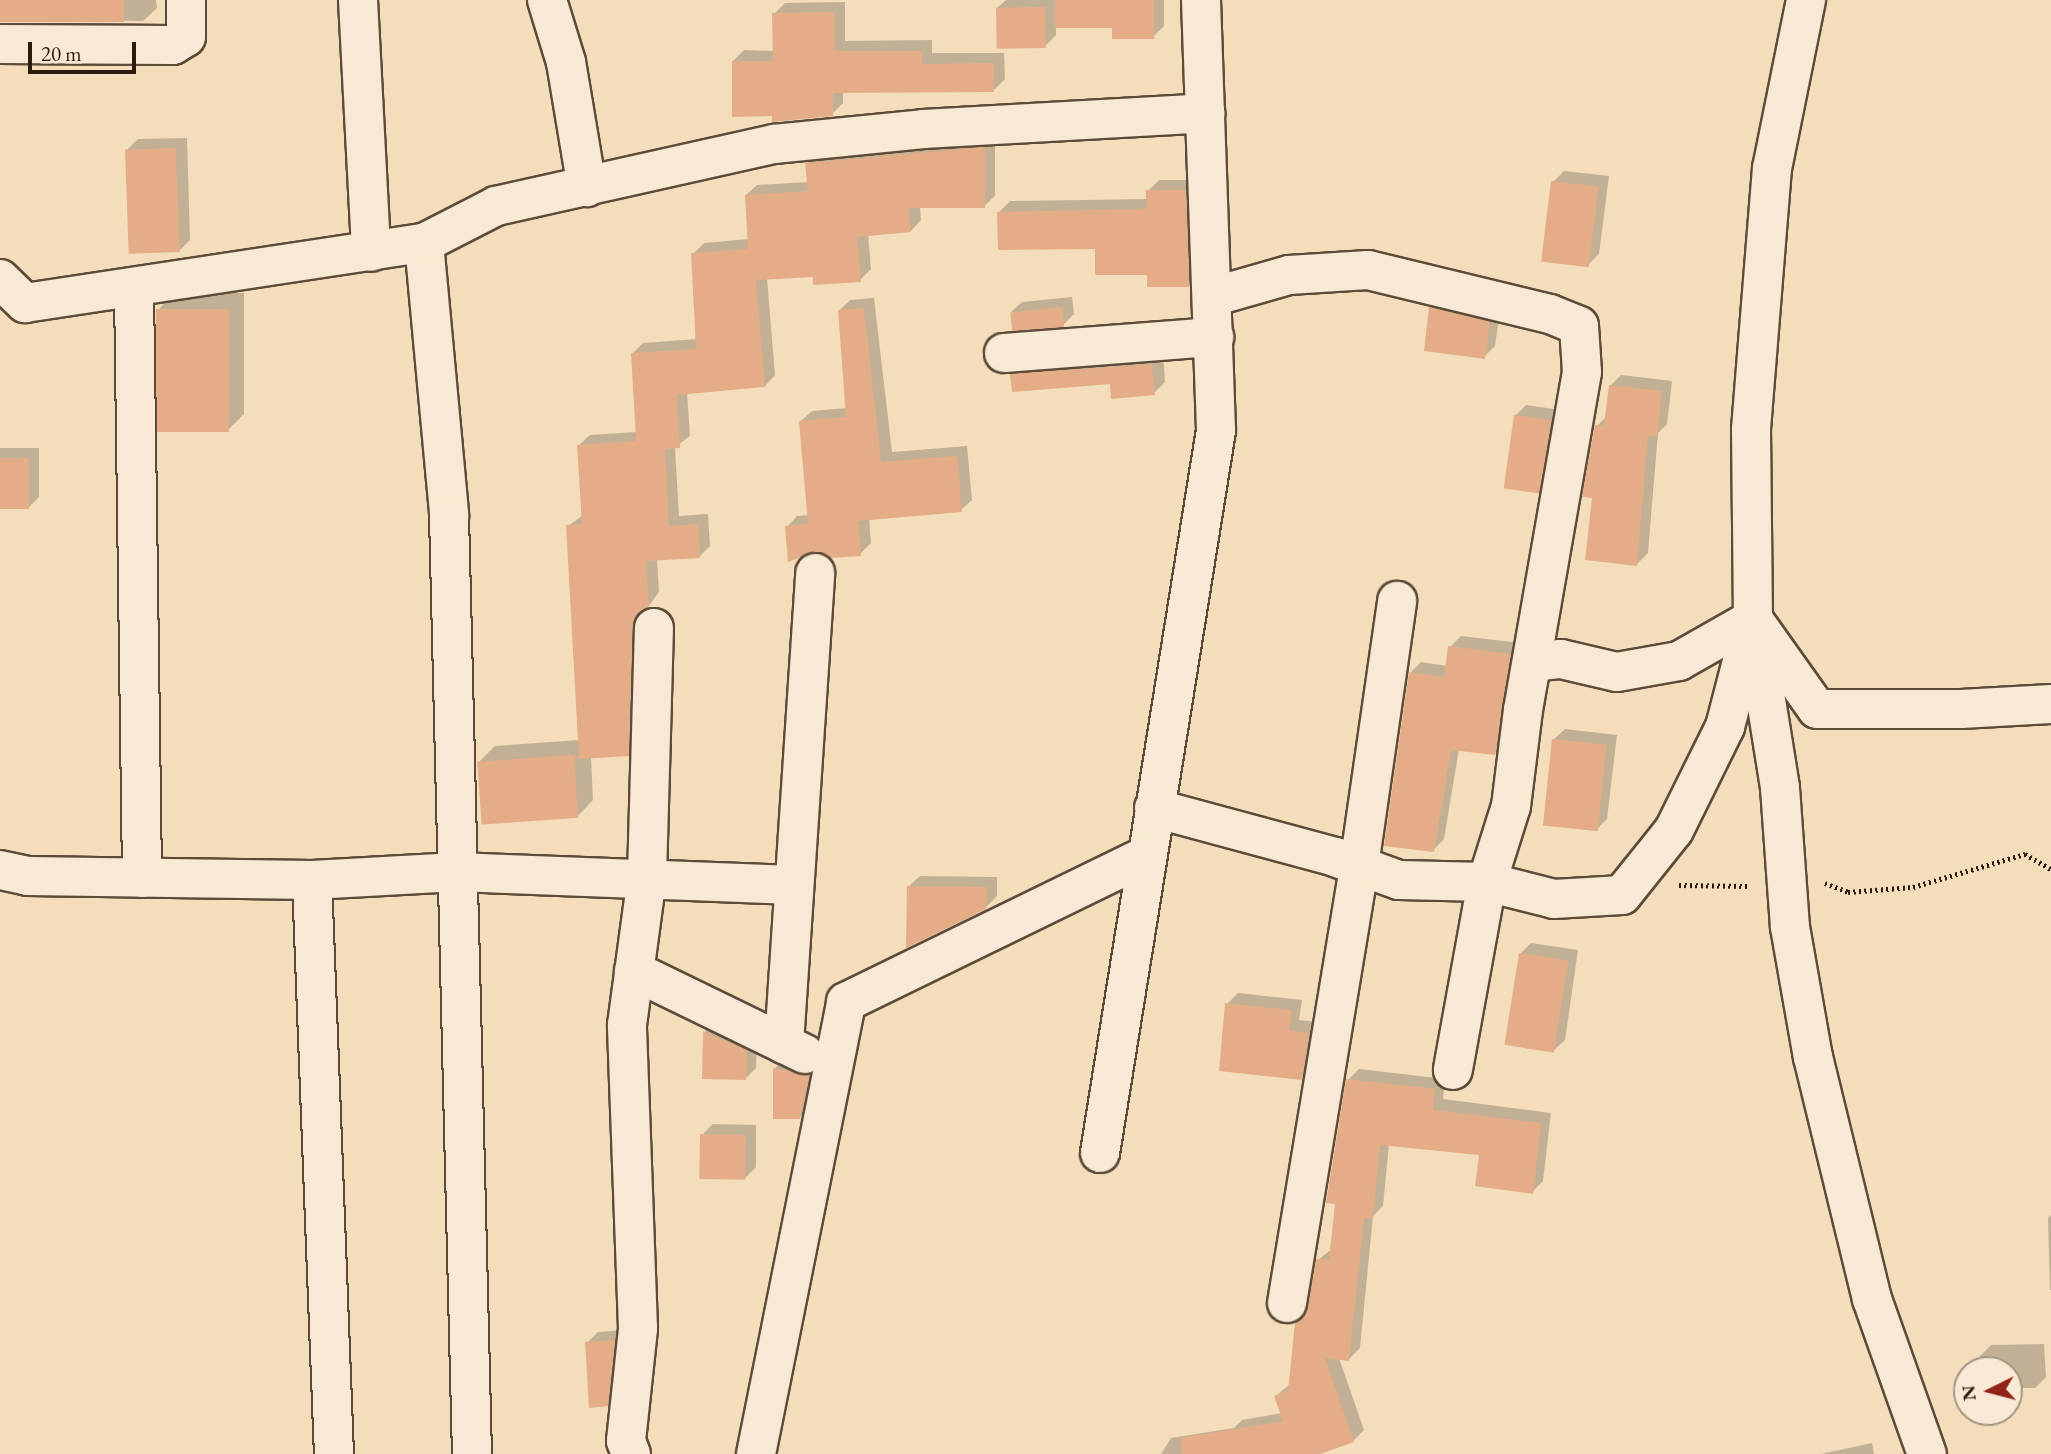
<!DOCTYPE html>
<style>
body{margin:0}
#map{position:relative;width:2051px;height:1454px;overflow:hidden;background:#f3ddbb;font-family:"EB Garamond",serif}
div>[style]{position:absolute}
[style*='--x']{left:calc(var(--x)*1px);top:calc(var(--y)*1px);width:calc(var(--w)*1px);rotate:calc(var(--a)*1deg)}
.shadow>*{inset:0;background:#0003}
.building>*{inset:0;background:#e5ad87;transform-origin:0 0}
.path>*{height:4.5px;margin-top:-2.25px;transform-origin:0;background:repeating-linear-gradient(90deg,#2b1a0e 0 2px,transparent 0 5.5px)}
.roads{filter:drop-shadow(2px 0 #5d4b39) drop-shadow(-2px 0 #5d4b39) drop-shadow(0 2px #5d4b39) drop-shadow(0 -2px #5d4b39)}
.street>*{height:38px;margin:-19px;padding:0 19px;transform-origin:19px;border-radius:19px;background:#f7e9d3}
span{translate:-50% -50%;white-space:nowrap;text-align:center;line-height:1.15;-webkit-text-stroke:5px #f7e9d3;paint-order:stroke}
.north{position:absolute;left:1953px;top:1356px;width:70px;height:70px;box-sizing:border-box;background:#f7e9d3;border:2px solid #a59684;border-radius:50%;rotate:264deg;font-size:19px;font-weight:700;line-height:28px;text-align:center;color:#2b1a0e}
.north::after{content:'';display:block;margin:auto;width:24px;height:32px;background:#8f2418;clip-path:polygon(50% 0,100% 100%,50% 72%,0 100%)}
.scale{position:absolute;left:28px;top:42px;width:108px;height:32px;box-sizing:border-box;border:4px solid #2b1a0e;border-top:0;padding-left:9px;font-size:21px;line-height:24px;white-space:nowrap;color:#2b1a0e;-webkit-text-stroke:5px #f7e9d3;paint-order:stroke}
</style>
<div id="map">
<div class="shadow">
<div style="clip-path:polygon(0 0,156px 0,157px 8px,143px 21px,0 20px)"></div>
<div style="clip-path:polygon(1006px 0,1164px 0,1164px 26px,1153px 37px,1114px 26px,1056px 27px,1056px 35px,1045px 46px,997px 8px)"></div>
<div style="clip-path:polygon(845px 2px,845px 41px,932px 40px,932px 53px,1004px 53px,1005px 79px,994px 90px,843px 91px,843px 103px,832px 114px,774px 114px,733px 61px,744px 50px,774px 51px,774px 14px,785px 3px)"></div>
<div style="clip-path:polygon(187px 138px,190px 240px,179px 251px,127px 150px,138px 139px)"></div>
<div style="clip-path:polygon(995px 138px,995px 196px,984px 206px,920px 206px,921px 220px,911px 231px,868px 234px,871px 269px,860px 280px,814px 275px,767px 278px,775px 375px,765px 386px,687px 392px,690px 436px,675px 447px,679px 516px,708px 514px,710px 546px,699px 557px,657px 559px,659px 592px,642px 615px,639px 744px,628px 754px,591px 756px,593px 800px,577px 817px,479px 762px,495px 746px,580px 740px,568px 526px,583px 515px,579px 445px,590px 435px,637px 432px,632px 354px,643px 343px,697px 339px,693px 254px,704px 243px,749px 239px,746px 195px,757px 185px,809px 182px,807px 164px,818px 153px)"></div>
<div style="clip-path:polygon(1564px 171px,1609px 176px,1599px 254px,1588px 265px,1553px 182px)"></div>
<div style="clip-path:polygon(1159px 180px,1196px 180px,1199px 274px,1188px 285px,999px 212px,1010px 201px,1148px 199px,1148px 191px)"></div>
<div style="clip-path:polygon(174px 293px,244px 293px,244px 414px,228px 430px,158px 310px)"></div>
<div style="clip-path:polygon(1072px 297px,1074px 314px,1063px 325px,1011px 312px,1022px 302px)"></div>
<div style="clip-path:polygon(1442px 297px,1500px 311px,1495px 346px,1484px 357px,1431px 308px)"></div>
<div style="clip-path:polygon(874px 298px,892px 452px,967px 446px,972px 500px,961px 510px,869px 518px,871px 543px,860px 554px,787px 527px,797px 516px,809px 515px,801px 421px,812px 411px,847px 408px,839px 311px,850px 300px)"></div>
<div style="clip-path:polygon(1163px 354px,1165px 382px,1154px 393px,1111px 382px,1012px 375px,1023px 364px)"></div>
<div style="clip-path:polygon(1621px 375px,1672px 381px,1667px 424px,1658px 433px,1648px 553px,1637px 564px,1594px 497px,1597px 426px,1607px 416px,1610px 386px)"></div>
<div style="clip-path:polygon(1526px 405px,1561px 410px,1549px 479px,1538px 490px,1515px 416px)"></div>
<div style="clip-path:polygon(0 448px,39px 448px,39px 497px,28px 508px,0 508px)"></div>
<div style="clip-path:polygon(1461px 636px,1521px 643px,1506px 743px,1495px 753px,1459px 749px,1444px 839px,1433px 850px,1410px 673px,1421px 662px,1447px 666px,1450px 647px)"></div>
<div style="clip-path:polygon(1565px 729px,1617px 735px,1607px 819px,1596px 830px,1554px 739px)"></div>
<div style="clip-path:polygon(920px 876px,997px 877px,997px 896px,985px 908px,909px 886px)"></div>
<div style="clip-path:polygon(1531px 943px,1578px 950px,1565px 1040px,1554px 1050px,1520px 954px)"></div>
<div style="clip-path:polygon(1238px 993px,1302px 1000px,1299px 1020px,1319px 1022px,1312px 1067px,1301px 1078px,1227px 1004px)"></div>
<div style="clip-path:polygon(715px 1022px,757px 1039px,756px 1068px,745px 1079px,705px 1032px)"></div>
<div style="clip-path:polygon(786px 1058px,819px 1064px,811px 1106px,800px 1117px,774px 1117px,775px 1068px)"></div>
<div style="clip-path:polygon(1359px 1069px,1445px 1079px,1443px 1099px,1551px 1113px,1543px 1181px,1532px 1192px,1481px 1154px,1389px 1144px,1383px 1206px,1373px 1216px,1360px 1348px,1349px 1359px,1339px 1358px,1364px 1430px,1353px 1441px,1314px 1454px,1161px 1454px,1171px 1438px,1234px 1428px,1242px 1420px,1282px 1413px,1276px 1396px,1290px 1384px,1318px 1260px,1332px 1249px,1348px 1080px)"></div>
<div style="clip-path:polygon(713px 1124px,756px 1125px,756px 1167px,745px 1178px,702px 1135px)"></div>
<div style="clip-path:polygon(2051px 1215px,2051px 1290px,2050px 1290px,2048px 1218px)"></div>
<div style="clip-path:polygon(625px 1330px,618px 1394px,607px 1405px,587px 1343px,598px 1332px)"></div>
<div style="clip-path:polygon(2044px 1344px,2046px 1377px,2035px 1388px,2009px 1388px,2009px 1370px,1980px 1370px,1980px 1356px,1991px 1345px)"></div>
<div style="clip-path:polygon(1872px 1443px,1874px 1454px,1821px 1454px)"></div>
</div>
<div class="building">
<div style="left:0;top:0;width:124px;height:22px"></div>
<div style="clip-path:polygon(1055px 0,1154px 0,1154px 39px,1112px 39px,1112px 28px,1055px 28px)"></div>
<div style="left:1045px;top:7px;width:41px;height:49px;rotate:89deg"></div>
<div style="clip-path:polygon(834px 12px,835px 51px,922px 51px,922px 64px,994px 63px,994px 92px,833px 93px,833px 116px,772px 122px,772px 116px,732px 117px,732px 61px,773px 61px,772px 13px)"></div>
<div style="clip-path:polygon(985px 147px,985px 208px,909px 208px,911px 232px,857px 237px,861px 282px,813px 285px,813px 277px,756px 280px,765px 387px,677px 395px,680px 448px,665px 449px,669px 526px,698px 524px,700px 558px,646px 561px,649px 605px,636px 616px,632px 627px,629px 756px,579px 759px,566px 525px,582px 524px,577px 445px,636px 441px,631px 353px,696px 349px,691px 253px,748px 249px,745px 195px,808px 191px,805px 163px)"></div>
<div style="left:176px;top:148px;width:104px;height:51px;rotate:88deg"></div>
<div style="left:1551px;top:181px;width:48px;height:81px;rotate:7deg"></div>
<div style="clip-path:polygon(1146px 190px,1186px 190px,1189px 287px,1147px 287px,1147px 275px,1095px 275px,1095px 249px,998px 250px,997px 212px,1146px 209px)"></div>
<div style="left:1062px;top:307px;width:20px;height:52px;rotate:84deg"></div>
<div style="clip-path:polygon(1429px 307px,1490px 322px,1485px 359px,1424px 351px)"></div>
<div style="clip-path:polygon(864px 308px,881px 462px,957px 456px,962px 512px,858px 521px,861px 556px,830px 558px,816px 551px,788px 562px,785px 526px,808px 524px,799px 421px,846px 417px,838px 310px)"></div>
<div style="left:156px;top:309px;width:73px;height:123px"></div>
<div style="clip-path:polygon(1152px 364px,1155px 395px,1111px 399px,1110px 384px,1012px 392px,1010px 374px)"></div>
<div style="clip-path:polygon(1609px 385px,1662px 391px,1657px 437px,1648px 436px,1637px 566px,1585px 560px,1592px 498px,1582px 497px,1595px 425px,1604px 426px)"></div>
<div style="left:1514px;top:415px;width:37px;height:74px;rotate:8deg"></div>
<div style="left:0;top:458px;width:29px;height:51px"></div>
<div style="clip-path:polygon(1448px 646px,1511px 654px,1495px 755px,1451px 750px,1434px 852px,1384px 846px,1409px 672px,1444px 677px)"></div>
<div style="left:1552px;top:739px;width:55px;height:87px;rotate:6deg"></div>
<div style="left:574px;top:755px;width:63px;height:97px;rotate:86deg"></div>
<div style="clip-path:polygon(907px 886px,987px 887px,986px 909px,906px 948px)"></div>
<div style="left:1519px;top:953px;width:50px;height:93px;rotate:9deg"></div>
<div style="clip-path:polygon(1225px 1003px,1292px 1010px,1289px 1030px,1309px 1033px,1302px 1080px,1219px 1071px)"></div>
<div style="clip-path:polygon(703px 1031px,747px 1050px,746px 1080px,702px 1079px)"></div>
<div style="clip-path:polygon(773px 1068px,809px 1075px,800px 1119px,773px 1119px)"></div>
<div style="clip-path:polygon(1346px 1079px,1435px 1089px,1433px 1110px,1541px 1123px,1533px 1194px,1475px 1186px,1479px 1155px,1380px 1145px,1373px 1219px,1364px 1218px,1349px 1361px,1325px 1358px,1354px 1442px,1320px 1454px,1182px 1454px,1181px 1438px,1283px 1421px,1274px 1396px,1288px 1391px,1295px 1323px,1308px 1307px,1316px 1259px,1329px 1260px,1335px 1204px,1326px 1203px)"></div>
<div style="left:700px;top:1134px;width:46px;height:45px;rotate:1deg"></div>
<div style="clip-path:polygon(615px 1340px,608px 1406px,589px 1408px,585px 1342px)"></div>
</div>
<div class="path">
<div style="--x:1825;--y:883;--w:25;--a:21"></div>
<div style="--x:1848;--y:892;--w:65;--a:-4.4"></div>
<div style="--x:1913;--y:887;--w:117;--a:-16.4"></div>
<div style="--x:2025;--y:854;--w:30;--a:30"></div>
<div style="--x:1679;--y:885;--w:71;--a:0.8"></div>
</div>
<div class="roads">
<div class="street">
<div style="--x:358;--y:0;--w:252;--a:87"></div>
<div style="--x:547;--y:0;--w:65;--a:73"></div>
<div style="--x:566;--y:62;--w:127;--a:80.5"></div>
<div style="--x:1806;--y:0;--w:171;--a:101.4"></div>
<div style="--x:1772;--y:168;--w:262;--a:94.6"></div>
<div style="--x:1751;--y:429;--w:190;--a:89.4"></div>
<div style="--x:1753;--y:619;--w:171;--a:80.9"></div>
<div style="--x:1780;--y:788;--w:139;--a:85.9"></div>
<div style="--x:1790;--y:927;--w:132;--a:80"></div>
<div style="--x:1813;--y:1057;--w:249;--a:76.3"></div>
<div style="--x:1872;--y:1299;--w:164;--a:70.5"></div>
<div style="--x:0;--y:44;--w:173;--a:0.3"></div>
<div style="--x:173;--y:45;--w:15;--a:-32"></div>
<div style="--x:186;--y:37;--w:37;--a:-90"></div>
<div style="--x:424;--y:243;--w:273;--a:84.7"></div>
<div style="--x:449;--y:515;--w:938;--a:88.6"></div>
<div style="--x:0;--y:279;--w:35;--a:44"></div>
<div style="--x:25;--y:303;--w:403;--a:-8.6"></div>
<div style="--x:424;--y:243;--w:81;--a:-27.2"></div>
<div style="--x:496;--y:206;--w:285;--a:-12.6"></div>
<div style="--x:774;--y:144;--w:150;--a:-5.7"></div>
<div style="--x:923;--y:129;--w:283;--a:-3.2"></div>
<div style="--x:134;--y:288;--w:590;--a:89.22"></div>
<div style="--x:1212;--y:297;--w:80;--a:-15.9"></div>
<div style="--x:1289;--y:275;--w:79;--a:-3.6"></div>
<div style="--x:1368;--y:270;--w:187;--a:13.6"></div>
<div style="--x:1550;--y:314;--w:31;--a:22"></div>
<div style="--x:1579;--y:326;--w:46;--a:86.3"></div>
<div style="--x:1582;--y:372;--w:343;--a:99.9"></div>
<div style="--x:1523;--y:710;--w:97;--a:97.1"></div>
<div style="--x:1511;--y:806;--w:80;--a:107.5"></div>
<div style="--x:1487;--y:882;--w:191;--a:100.3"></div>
<div style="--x:1004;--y:353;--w:211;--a:-4.4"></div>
<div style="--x:1532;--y:662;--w:29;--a:-6"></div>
<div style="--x:1561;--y:659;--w:57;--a:13.1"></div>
<div style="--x:1617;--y:672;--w:63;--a:-10.1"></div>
<div style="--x:1679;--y:661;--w:85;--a:-29.6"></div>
<div style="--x:1154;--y:808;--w:188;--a:15.1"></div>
<div style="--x:1335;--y:857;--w:68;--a:19.8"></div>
<div style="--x:1399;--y:880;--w:88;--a:1.3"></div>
<div style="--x:1487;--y:882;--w:69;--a:14.2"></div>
<div style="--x:1554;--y:899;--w:68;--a:-3.4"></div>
<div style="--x:1622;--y:895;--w:83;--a:-51.3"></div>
<div style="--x:1674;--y:830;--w:115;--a:-63.7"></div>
<div style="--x:1725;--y:727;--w:112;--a:-75.5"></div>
<div style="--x:1753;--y:619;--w:110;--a:54.6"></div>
<div style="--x:1817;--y:709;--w:144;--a:0"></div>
<div style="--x:1961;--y:709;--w:90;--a:-3.2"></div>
<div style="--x:0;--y:870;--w:29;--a:12"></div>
<div style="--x:28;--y:876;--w:284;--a:0.8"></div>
<div style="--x:312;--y:880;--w:145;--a:-3.2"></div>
<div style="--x:457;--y:872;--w:337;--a:2.2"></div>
<div style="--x:312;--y:880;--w:574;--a:87.81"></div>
<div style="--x:634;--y:971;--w:190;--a:25.9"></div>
<div style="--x:784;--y:1044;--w:472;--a:-86.2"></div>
<div style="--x:1100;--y:1153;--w:732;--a:-80.88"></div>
<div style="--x:1216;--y:430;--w:430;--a:-92"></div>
<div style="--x:1287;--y:1303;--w:443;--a:-80.6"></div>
<div style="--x:1359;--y:866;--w:268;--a:-81.8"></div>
<div style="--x:631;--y:1454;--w:14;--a:-111"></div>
<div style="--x:626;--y:1441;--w:114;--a:-83.9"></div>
<div style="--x:638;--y:1328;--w:303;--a:-92.1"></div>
<div style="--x:627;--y:1025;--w:149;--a:-82.3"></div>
<div style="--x:647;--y:877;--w:249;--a:-88.4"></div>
<div style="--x:756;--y:1454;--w:461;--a:-78.7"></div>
<div style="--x:846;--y:1002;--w:335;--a:-26"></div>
</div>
</div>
<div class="north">N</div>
<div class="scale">20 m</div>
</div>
